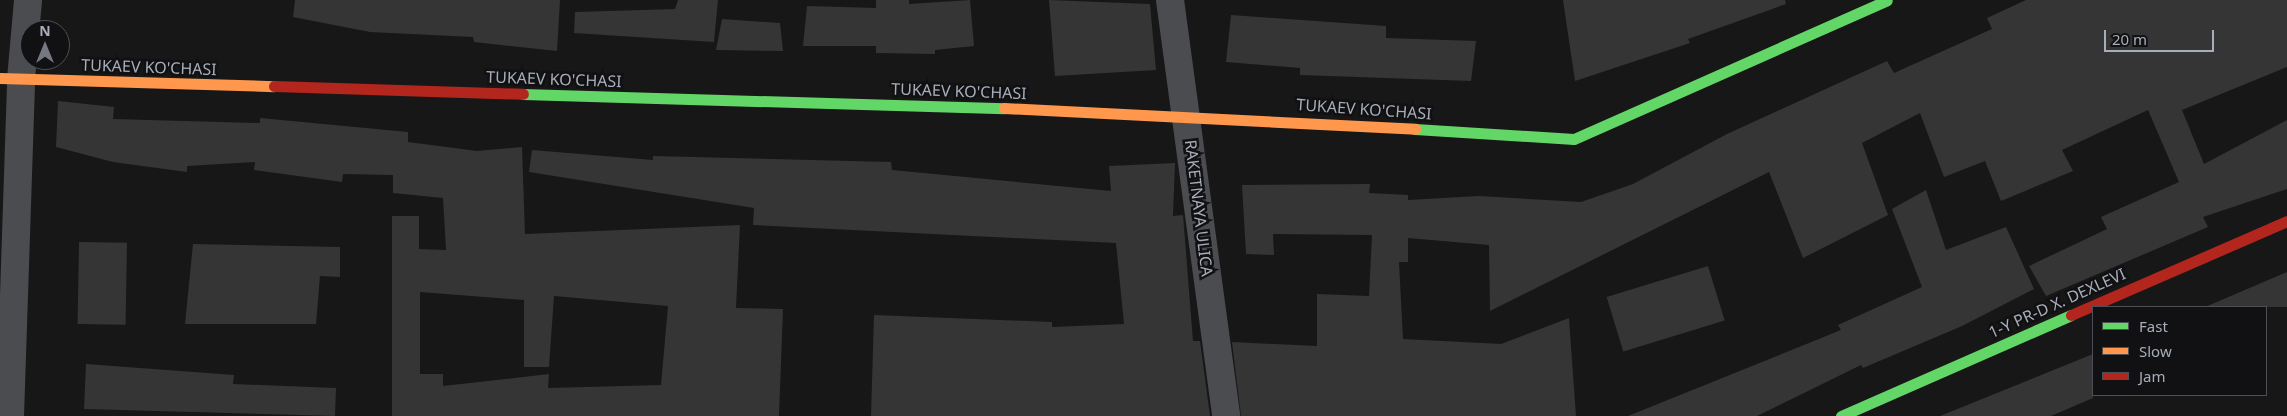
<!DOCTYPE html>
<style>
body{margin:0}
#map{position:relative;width:2287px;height:416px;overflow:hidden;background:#171717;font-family:"Noto Sans",sans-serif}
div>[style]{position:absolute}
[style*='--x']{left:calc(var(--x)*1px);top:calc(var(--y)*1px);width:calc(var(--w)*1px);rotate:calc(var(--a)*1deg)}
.building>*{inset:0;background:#353536;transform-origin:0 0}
.street>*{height:28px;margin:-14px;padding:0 14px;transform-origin:14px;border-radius:14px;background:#4a4c50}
.fast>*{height:11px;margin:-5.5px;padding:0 5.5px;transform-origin:5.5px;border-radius:5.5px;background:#63d668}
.slow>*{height:11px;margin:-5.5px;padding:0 5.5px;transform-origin:5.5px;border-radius:5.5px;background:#ff974d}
.jam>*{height:11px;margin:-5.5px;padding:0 5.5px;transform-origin:5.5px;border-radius:5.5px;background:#b3261e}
span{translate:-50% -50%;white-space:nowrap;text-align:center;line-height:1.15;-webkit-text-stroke:5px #111113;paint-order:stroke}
.street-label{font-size:16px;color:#a7adb9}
.legend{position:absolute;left:2092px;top:306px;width:175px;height:90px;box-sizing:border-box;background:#111113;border:1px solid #4d4f55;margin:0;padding:6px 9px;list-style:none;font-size:15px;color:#a7adb9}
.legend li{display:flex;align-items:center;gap:10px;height:25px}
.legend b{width:25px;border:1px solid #4d4f55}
.north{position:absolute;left:20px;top:20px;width:50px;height:50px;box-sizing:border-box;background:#111113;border:1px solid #4d4f55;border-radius:50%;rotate:0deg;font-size:14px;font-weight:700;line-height:20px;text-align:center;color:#a7adb9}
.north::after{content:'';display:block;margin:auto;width:18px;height:22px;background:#757880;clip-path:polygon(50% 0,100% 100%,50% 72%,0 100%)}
.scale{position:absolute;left:2104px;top:30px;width:110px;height:22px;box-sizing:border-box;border:2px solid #a7adb9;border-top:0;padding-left:6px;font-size:15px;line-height:18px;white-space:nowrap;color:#a7adb9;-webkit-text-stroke:4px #111113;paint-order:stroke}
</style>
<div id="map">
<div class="building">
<div style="clip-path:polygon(295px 0,560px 0,557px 51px,474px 42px,473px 37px,370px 32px,293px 17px)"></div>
<div style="clip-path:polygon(678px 0,718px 0,714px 42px,574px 33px,575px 12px,675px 9px)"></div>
<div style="clip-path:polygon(876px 0,909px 0,909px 4px,970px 0,974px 46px,935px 50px,935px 54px,876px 53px,876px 46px,803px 46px,807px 6px,876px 8px)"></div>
<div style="clip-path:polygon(1049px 0,1150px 4px,1156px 70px,1055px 76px)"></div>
<div style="clip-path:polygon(1563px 0,1785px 0,1786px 4px,1688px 39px,1690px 43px,1575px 81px)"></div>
<div style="clip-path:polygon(2026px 0,2287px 0,2287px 67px,2182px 110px,2204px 164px,2287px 120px,2287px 189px,2203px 217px,2208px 227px,2046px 296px,2029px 266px,2107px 229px,2101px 217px,2179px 182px,2148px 110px,2062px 150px,2073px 171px,2001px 201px,1985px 161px,1944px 177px,1920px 113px,1862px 143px,1888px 215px,1803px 258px,1769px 172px,1490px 311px,1489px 245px,1408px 238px,1408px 262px,1399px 262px,1403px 339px,1501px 344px,1569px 318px,1576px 416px,1241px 416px,1232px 342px,1317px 346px,1317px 294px,1369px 296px,1372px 235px,1273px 234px,1274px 255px,1246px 254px,1242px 185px,1370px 184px,1369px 193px,1408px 195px,1408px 200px,1479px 196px,1581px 202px,1633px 184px,1727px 134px,1887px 61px,1894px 73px,1992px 29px,1987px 18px)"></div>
<div style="clip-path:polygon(1231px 15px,1386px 26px,1386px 38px,1476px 41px,1471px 81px,1300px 75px,1300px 68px,1226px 62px)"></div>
<div style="clip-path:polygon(722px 19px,780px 23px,783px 51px,716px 50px)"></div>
<div style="clip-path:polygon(evenodd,58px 101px,114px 107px,113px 119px,260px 123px,260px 118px,408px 132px,408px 142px,477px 151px,522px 147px,525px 234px,740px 225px,736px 308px,783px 309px,779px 416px,392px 416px,392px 216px,419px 216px,419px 249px,446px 250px,443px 198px,393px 193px,393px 175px,343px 174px,342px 182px,254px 170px,255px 162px,187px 166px,187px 172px,113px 162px,56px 147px,58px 101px,420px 292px,524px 300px,524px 367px,549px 367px,554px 296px,668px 306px,661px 385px,548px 388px,549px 374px,443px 386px,443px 374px,420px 374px,420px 292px)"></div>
<div style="clip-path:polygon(532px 150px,653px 160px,653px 156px,891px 162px,892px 170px,1111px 191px,1109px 166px,1175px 163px,1173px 216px,1183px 215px,1193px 341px,1200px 341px,1210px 416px,871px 416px,874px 315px,1052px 322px,1052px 327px,1124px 324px,1116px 243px,753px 225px,754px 208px,529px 172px)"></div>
<div style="clip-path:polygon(1926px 190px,1946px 250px,2006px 227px,2034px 289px,1962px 326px,1863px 368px,1861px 365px,1757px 416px,1628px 416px,1841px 330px,1838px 325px,1922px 287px,1892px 209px)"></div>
<div style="left:79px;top:242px;width:48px;height:82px;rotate:1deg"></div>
<div style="clip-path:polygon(193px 244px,340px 247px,340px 277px,320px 276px,316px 324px,185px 324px)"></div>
<div style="left:1708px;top:266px;width:57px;height:106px;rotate:73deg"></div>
<div style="clip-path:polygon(2287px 272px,2287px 307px,2205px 307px)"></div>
<div style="clip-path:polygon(2093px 354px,2093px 398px,2051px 416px,1940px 416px)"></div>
<div style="clip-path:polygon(86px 364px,234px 375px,233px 384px,336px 388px,335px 416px,84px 409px)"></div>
</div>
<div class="street">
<div style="--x:1170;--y:0;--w:420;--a:82.3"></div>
<div style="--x:10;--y:416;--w:337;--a:-88.1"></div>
<div style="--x:21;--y:79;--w:79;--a:-84.9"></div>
</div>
<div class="fast">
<div style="--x:523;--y:94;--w:481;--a:1.7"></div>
<div style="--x:1415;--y:129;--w:159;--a:3.6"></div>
<div style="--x:1574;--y:139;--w:342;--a:-23.9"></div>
<div style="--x:1841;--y:416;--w:251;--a:-23.7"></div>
</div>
<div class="slow">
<div style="--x:0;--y:78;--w:274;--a:1.7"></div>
<div style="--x:1004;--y:108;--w:412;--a:2.9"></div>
</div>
<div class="jam">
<div style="--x:274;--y:86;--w:249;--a:1.8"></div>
<div style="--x:2071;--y:315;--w:236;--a:-23.5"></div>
</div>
<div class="street-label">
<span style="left:149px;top:67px;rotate:2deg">TUKAEV KO'CHASI</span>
<span style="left:554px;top:79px;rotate:2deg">TUKAEV KO'CHASI</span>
<span style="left:959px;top:91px;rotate:2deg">TUKAEV KO'CHASI</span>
<span style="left:1364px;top:109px;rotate:4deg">TUKAEV KO'CHASI</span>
<span style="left:1199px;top:208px;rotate:83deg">RAKETNAYA ULICA</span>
<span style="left:2057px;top:303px;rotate:-24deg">1-Y PR-D X. DEXLEVI</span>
</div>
<ul class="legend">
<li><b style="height:6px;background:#63d668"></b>Fast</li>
<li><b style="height:6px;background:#ff974d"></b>Slow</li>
<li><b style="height:6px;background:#b3261e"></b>Jam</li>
</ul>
<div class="north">N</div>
<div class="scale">20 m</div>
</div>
